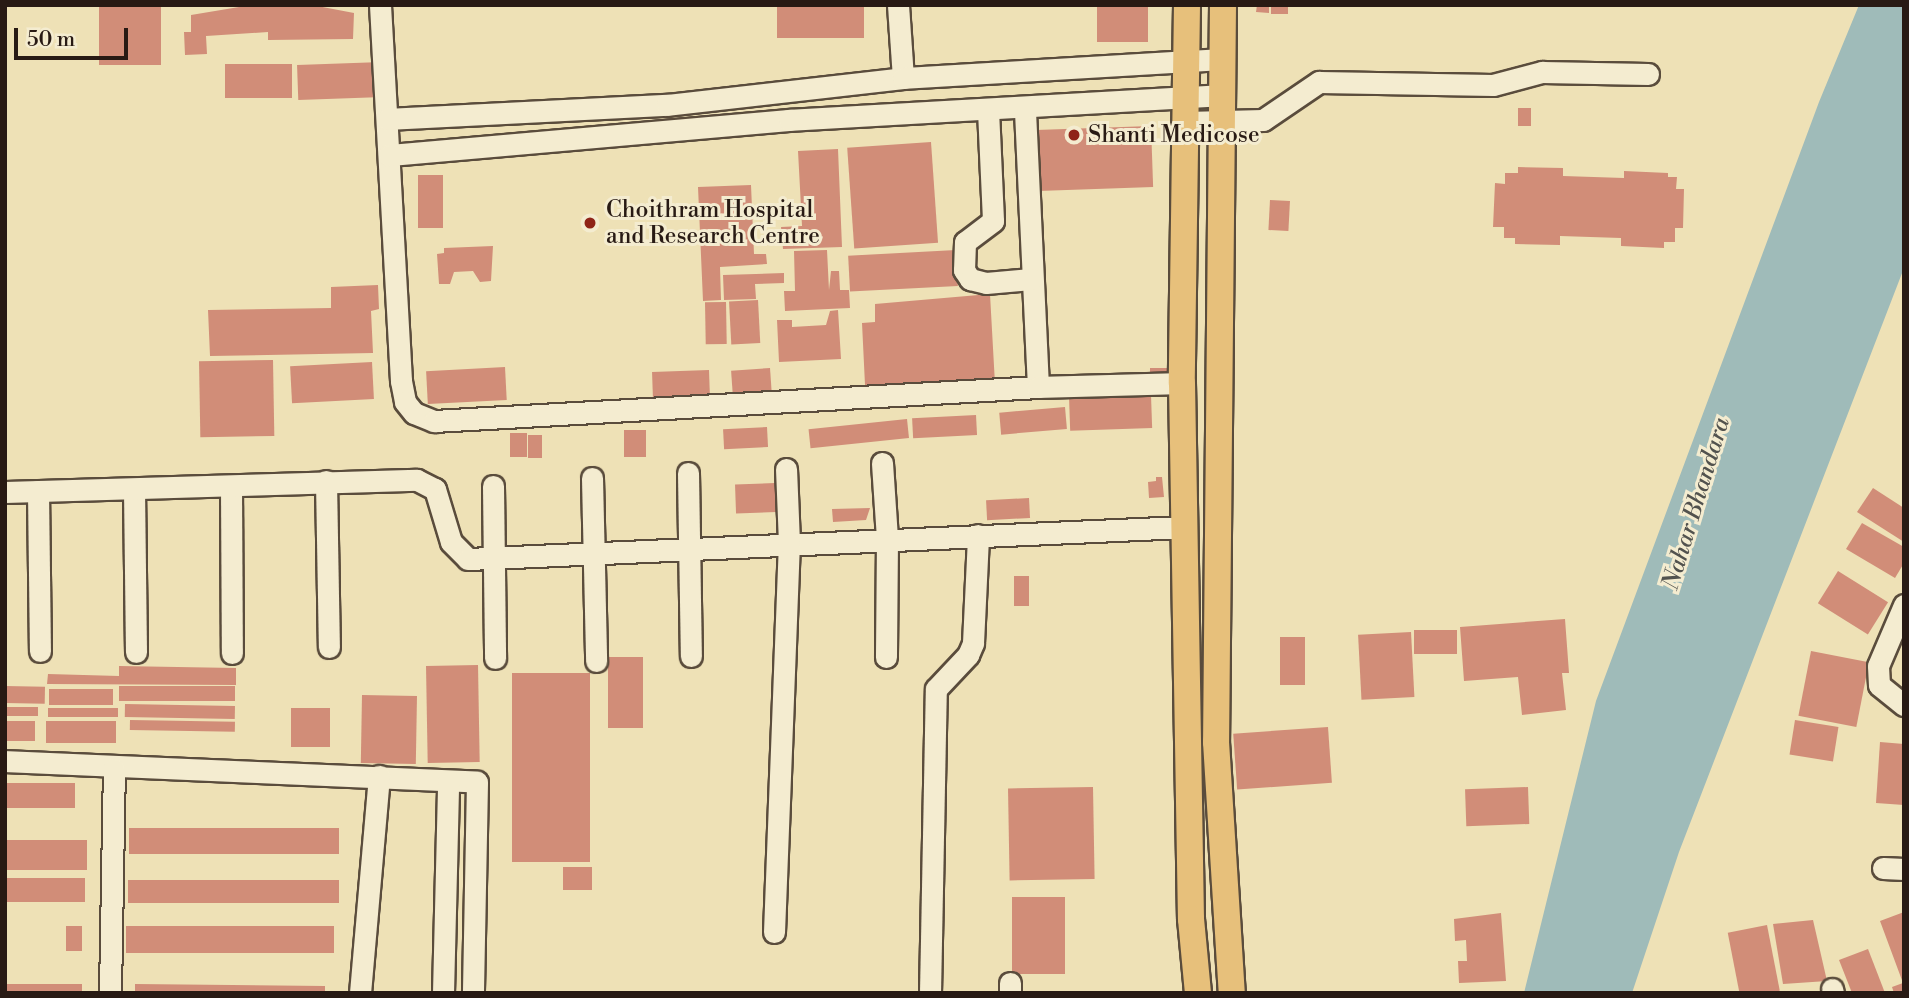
<!DOCTYPE html>
<style>
body{margin:0}
#map{position:relative;width:1909px;height:998px;overflow:hidden;background:#eee1b6;font-family:"Libre Bodoni",serif}
div>[style]{position:absolute}
[style*='--x']{left:calc(var(--x)*1px);top:calc(var(--y)*1px);width:calc(var(--w)*1px);rotate:calc(var(--a)*1deg)}
.water>*{inset:0;background:#9fbbb9}
.building>*{inset:0;background:#d18d78;transform-origin:0 0}
.roads{filter:drop-shadow(2px 0 #5a4c3c) drop-shadow(-2px 0 #5a4c3c) drop-shadow(0 2px #5a4c3c) drop-shadow(0 -2px #5a4c3c)}
.minor>*{height:21px;margin:-10.5px;padding:0 10.5px;transform-origin:10.5px;border-radius:10.5px;background:#f4ecd0}
.major>*{height:26px;margin:-13px;padding:0 13px;transform-origin:13px;border-radius:13px;background:#e7c07b}
.dots>*{width:19px;height:19px;translate:-50% -50%;box-sizing:border-box;border:4px solid #f4ecd0;border-radius:50%}
span{translate:-50% -50%;white-space:nowrap;text-align:center;line-height:1.15;-webkit-text-stroke:6px #f4ecd0;paint-order:stroke}
.poi-label{font-size:23px;color:#281a14}
.left{translate:0 -50%;text-align:left}
.water-label{font-size:24px;color:#52524e;font-style:italic}
.frame{position:absolute;inset:0;border:7px solid #281a14;pointer-events:none}
.scale{position:absolute;left:14px;top:28px;width:114px;height:32px;box-sizing:border-box;border:4px solid #281a14;border-top:0;padding-left:9px;font-size:21px;line-height:24px;white-space:nowrap;color:#281a14;-webkit-text-stroke:5px #f4ecd0;paint-order:stroke}
</style>
<div id="map">
<div class="water">
<div style="clip-path:polygon(1859px 5px,1904px 5px,1904px 268px,1679px 852px,1632px 993px,1524px 993px,1596px 701px,1819px 102px)"></div>
</div>
<div class="building">
<div style="left:99px;top:5px;width:62px;height:60px"></div>
<div style="clip-path:polygon(251px 5px,312px 5px,354px 13px,353px 39px,268px 40px,268px 32px,206px 36px,207px 54px,185px 55px,184px 32px,191px 32px,191px 15px)"></div>
<div style="left:777px;top:5px;width:87px;height:33px"></div>
<div style="left:1097px;top:5px;width:51px;height:37px"></div>
<div style="clip-path:polygon(1257px 5px,1269px 5px,1269px 13px,1256px 12px)"></div>
<div style="left:1271px;top:5px;width:17px;height:9px"></div>
<div style="left:382px;top:62px;width:35px;height:85px;rotate:88deg"></div>
<div style="left:292px;top:64px;width:34px;height:67px;rotate:90deg"></div>
<div style="left:1518px;top:108px;width:13px;height:18px"></div>
<div style="left:1151px;top:126px;width:61px;height:115px;rotate:88deg"></div>
<div style="left:931px;top:142px;width:101px;height:84px;rotate:86deg"></div>
<div style="clip-path:polygon(838px 149px,842px 247px,783px 249px,781px 227px,802px 226px,798px 151px)"></div>
<div style="clip-path:polygon(1518px 167px,1563px 168px,1563px 176px,1624px 178px,1624px 171px,1668px 173px,1668px 177px,1677px 177px,1676px 189px,1684px 189px,1683px 228px,1675px 228px,1675px 242px,1664px 242px,1664px 248px,1621px 246px,1621px 238px,1560px 236px,1560px 245px,1515px 244px,1515px 238px,1504px 238px,1504px 227px,1493px 227px,1495px 183px,1505px 184px,1505px 173px,1518px 173px)"></div>
<div style="left:418px;top:175px;width:25px;height:53px"></div>
<div style="clip-path:polygon(751px 185px,754px 254px,766px 254px,767px 264px,720px 267px,721px 300px,703px 301px,698px 187px)"></div>
<div style="left:1270px;top:200px;width:20px;height:30px;rotate:3deg"></div>
<div style="clip-path:polygon(493px 246px,491px 281px,480px 282px,473px 271px,454px 272px,450px 284px,439px 284px,437px 254px,444px 253px,444px 248px)"></div>
<div style="clip-path:polygon(827px 250px,829px 290px,831px 271px,839px 271px,840px 290px,849px 290px,850px 308px,785px 311px,784px 291px,795px 291px,794px 251px)"></div>
<div style="left:956px;top:250px;width:36px;height:108px;rotate:87deg"></div>
<div style="clip-path:polygon(784px 273px,784px 283px,755px 284px,756px 299px,724px 300px,723px 275px)"></div>
<div style="clip-path:polygon(378px 285px,379px 309px,371px 311px,373px 353px,210px 356px,208px 310px,331px 308px,331px 287px)"></div>
<div style="clip-path:polygon(990px 294px,995px 384px,865px 385px,862px 323px,875px 322px,875px 304px)"></div>
<div style="left:758px;top:300px;width:43px;height:29px;rotate:87deg"></div>
<div style="left:726px;top:302px;width:42px;height:21px;rotate:89deg"></div>
<div style="clip-path:polygon(838px 310px,841px 359px,779px 362px,777px 320px,792px 320px,792px 327px,826px 325px,830px 311px)"></div>
<div style="left:273px;top:360px;width:76px;height:74px;rotate:89deg"></div>
<div style="left:372px;top:362px;width:37px;height:82px;rotate:87deg"></div>
<div style="left:505px;top:367px;width:33px;height:79px;rotate:87deg"></div>
<div style="left:770px;top:368px;width:28px;height:39px;rotate:86deg"></div>
<div style="left:1150px;top:368px;width:18px;height:25px"></div>
<div style="left:709px;top:370px;width:26px;height:57px;rotate:88deg"></div>
<div style="left:1151px;top:395px;width:33px;height:82px;rotate:88deg"></div>
<div style="left:1065px;top:407px;width:22px;height:66px;rotate:85deg"></div>
<div style="left:976px;top:415px;width:20px;height:64px;rotate:87deg"></div>
<div style="left:907px;top:419px;width:19px;height:99px;rotate:84deg"></div>
<div style="left:767px;top:427px;width:20px;height:44px;rotate:87deg"></div>
<div style="left:624px;top:430px;width:22px;height:27px"></div>
<div style="left:510px;top:433px;width:17px;height:24px"></div>
<div style="left:528px;top:435px;width:14px;height:23px"></div>
<div style="clip-path:polygon(1156px 477px,1162px 477px,1164px 497px,1149px 498px,1148px 482px,1156px 481px)"></div>
<div style="left:775px;top:483px;width:29px;height:40px;rotate:88deg"></div>
<div style="clip-path:polygon(1873px 488px,1904px 508px,1904px 542px,1857px 512px)"></div>
<div style="left:1029px;top:498px;width:20px;height:43px;rotate:87deg"></div>
<div style="clip-path:polygon(870px 508px,866px 520px,833px 522px,832px 509px)"></div>
<div style="clip-path:polygon(1862px 523px,1904px 547px,1904px 563px,1895px 578px,1846px 549px)"></div>
<div style="left:1838px;top:571px;width:59px;height:38px;rotate:32deg"></div>
<div style="left:1014px;top:576px;width:15px;height:30px"></div>
<div style="clip-path:polygon(1565px 619px,1569px 673px,1562px 673px,1566px 710px,1522px 715px,1518px 677px,1464px 681px,1460px 627px)"></div>
<div style="left:1457px;top:630px;width:24px;height:43px;rotate:90deg"></div>
<div style="left:1411px;top:632px;width:65px;height:53px;rotate:87deg"></div>
<div style="left:1280px;top:637px;width:25px;height:48px"></div>
<div style="left:1811px;top:651px;width:59px;height:66px;rotate:11deg"></div>
<div style="left:608px;top:657px;width:35px;height:71px"></div>
<div style="left:478px;top:665px;width:97px;height:52px;rotate:89deg"></div>
<div style="clip-path:polygon(119px 666px,236px 668px,236px 685px,47px 684px,48px 674px,119px 676px)"></div>
<div style="left:512px;top:673px;width:78px;height:189px"></div>
<div style="left:5px;top:686px;width:40px;height:17px;rotate:1deg"></div>
<div style="left:119px;top:686px;width:116px;height:15px"></div>
<div style="left:49px;top:689px;width:64px;height:16px"></div>
<div style="left:362px;top:695px;width:55px;height:68px;rotate:1deg"></div>
<div style="left:125px;top:704px;width:110px;height:13px;rotate:1deg"></div>
<div style="left:5px;top:707px;width:33px;height:9px"></div>
<div style="left:48px;top:708px;width:70px;height:9px"></div>
<div style="left:330px;top:708px;width:39px;height:39px;rotate:90deg"></div>
<div style="left:130px;top:720px;width:105px;height:10px;rotate:1deg"></div>
<div style="left:1795px;top:720px;width:44px;height:35px;rotate:9deg"></div>
<div style="left:5px;top:721px;width:30px;height:20px"></div>
<div style="left:46px;top:721px;width:70px;height:22px"></div>
<div style="left:1328px;top:727px;width:56px;height:95px;rotate:86deg"></div>
<div style="clip-path:polygon(1880px 742px,1904px 744px,1904px 805px,1876px 803px)"></div>
<div style="left:5px;top:783px;width:70px;height:25px"></div>
<div style="left:1093px;top:787px;width:92px;height:85px;rotate:89deg"></div>
<div style="left:1528px;top:787px;width:37px;height:63px;rotate:88deg"></div>
<div style="left:129px;top:828px;width:210px;height:26px"></div>
<div style="left:5px;top:840px;width:82px;height:30px"></div>
<div style="left:563px;top:867px;width:29px;height:23px"></div>
<div style="left:5px;top:878px;width:80px;height:24px"></div>
<div style="left:128px;top:880px;width:211px;height:23px"></div>
<div style="left:1012px;top:897px;width:53px;height:77px"></div>
<div style="clip-path:polygon(1904px 912px,1904px 993px,1894px 993px,1892px 987px,1903px 983px,1880px 921px)"></div>
<div style="clip-path:polygon(1501px 913px,1506px 981px,1459px 983px,1458px 961px,1467px 961px,1466px 940px,1455px 941px,1454px 919px)"></div>
<div style="clip-path:polygon(1813px 920px,1827px 981px,1783px 984px,1773px 924px)"></div>
<div style="left:1767px;top:925px;width:67px;height:40px;rotate:79deg"></div>
<div style="left:66px;top:926px;width:16px;height:25px"></div>
<div style="left:126px;top:926px;width:208px;height:27px"></div>
<div style="clip-path:polygon(1868px 949px,1885px 993px,1852px 993px,1839px 960px)"></div>
<div style="left:82px;top:984px;width:9px;height:77px;rotate:90deg"></div>
<div style="clip-path:polygon(135px 984px,325px 986px,325px 993px,135px 993px)"></div>
</div>
<div class="roads">
<div class="minor">
<div style="--x:380;--y:5;--w:377;--a:86.8"></div>
<div style="--x:401;--y:381;--w:21;--a:79"></div>
<div style="--x:405;--y:402;--w:14;--a:51"></div>
<div style="--x:414;--y:413;--w:22;--a:22"></div>
<div style="--x:434;--y:421;--w:605;--a:-3.22"></div>
<div style="--x:1038;--y:387;--w:279;--a:-92.7"></div>
<div style="--x:898;--y:5;--w:73;--a:86.1"></div>
<div style="--x:988;--y:110;--w:111;--a:87.4"></div>
<div style="--x:993;--y:221;--w:35;--a:143"></div>
<div style="--x:965;--y:242;--w:28;--a:92"></div>
<div style="--x:964;--y:270;--w:11;--a:56"></div>
<div style="--x:970;--y:279;--w:16;--a:14"></div>
<div style="--x:986;--y:283;--w:45;--a:-5.1"></div>
<div style="--x:387;--y:119;--w:280;--a:-2.9"></div>
<div style="--x:667;--y:105;--w:238;--a:-6.5"></div>
<div style="--x:903;--y:78;--w:318;--a:-3.4"></div>
<div style="--x:1186;--y:122;--w:77;--a:-1.5"></div>
<div style="--x:1263;--y:120;--w:68;--a:-34.2"></div>
<div style="--x:1319;--y:82;--w:174;--a:1"></div>
<div style="--x:1493;--y:85;--w:51;--a:-14.9"></div>
<div style="--x:1542;--y:72;--w:106;--a:1.1"></div>
<div style="--x:389;--y:155;--w:402;--a:-5"></div>
<div style="--x:789;--y:120;--w:434;--a:-3.3"></div>
<div style="--x:1038;--y:387;--w:144;--a:-1.6"></div>
<div style="--x:882;--y:463;--w:76;--a:86.2"></div>
<div style="--x:887;--y:539;--w:118;--a:90.5"></div>
<div style="--x:688;--y:473;--w:183;--a:89.1"></div>
<div style="--x:592;--y:478;--w:183;--a:88.7"></div>
<div style="--x:326;--y:481;--w:166;--a:89"></div>
<div style="--x:231;--y:486;--w:167;--a:89.7"></div>
<div style="--x:493;--y:486;--w:172;--a:89.3"></div>
<div style="--x:134;--y:489;--w:163;--a:89.3"></div>
<div style="--x:38;--y:491;--w:160;--a:89.3"></div>
<div style="--x:5;--y:492;--w:412;--a:-1.7"></div>
<div style="--x:417;--y:480;--w:20;--a:27"></div>
<div style="--x:435;--y:489;--w:55;--a:73.2"></div>
<div style="--x:451;--y:542;--w:24;--a:45"></div>
<div style="--x:468;--y:559;--w:718;--a:-2.56"></div>
<div style="--x:1904;--y:605;--w:66;--a:113.1"></div>
<div style="--x:1878;--y:666;--w:19;--a:87"></div>
<div style="--x:1879;--y:685;--w:32;--a:39"></div>
<div style="--x:5;--y:761;--w:472;--a:2.5"></div>
<div style="--x:477;--y:782;--w:211;--a:91.1"></div>
<div style="--x:1883;--y:868;--w:21;--a:3"></div>
<div style="--x:774;--y:932;--w:389;--a:-87.8"></div>
<div style="--x:789;--y:543;--w:74;--a:-92.3"></div>
<div style="--x:1832;--y:989;--w:4;--a:76"></div>
<div style="--x:110;--y:993;--w:224;--a:-89"></div>
<div style="--x:360;--y:993;--w:218;--a:-85"></div>
<div style="--x:443;--y:993;--w:212;--a:-88.6"></div>
<div style="--x:930;--y:993;--w:304;--a:-88.9"></div>
<div style="--x:936;--y:689;--w:47;--a:-46.7"></div>
<div style="--x:968;--y:655;--w:13;--a:-67"></div>
<div style="--x:973;--y:643;--w:108;--a:-87.3"></div>
<div style="--x:1010;--y:993;--w:10;--a:-90"></div>
</div>
<div class="major">
<div style="--x:1187;--y:5;--w:378;--a:90.8"></div>
<div style="--x:1182;--y:383;--w:536;--a:89.04"></div>
<div style="--x:1191;--y:919;--w:74;--a:84.6"></div>
<div style="--x:1223;--y:5;--w:737;--a:90.54"></div>
<div style="--x:1216;--y:742;--w:252;--a:86.4"></div>
</div>
</div>
<div class="dots">
<div style="left:1074px;top:135px;background:#8f2418"></div>
<div style="left:590px;top:223px;background:#8f2418"></div>
</div>
<div class="poi-label">
<span class="left" style="left:1088px;top:135px">Shanti Medicose</span>
<span class="left" style="left:606px;top:223px">Choithram Hospital<br>and Research Centre</span>
</div>
<div class="water-label">
<span style="left:1697px;top:504px;rotate:-73deg">Nahar Bhandara</span>
</div>
<div class="frame"></div>
<div class="scale">50 m</div>
</div>
